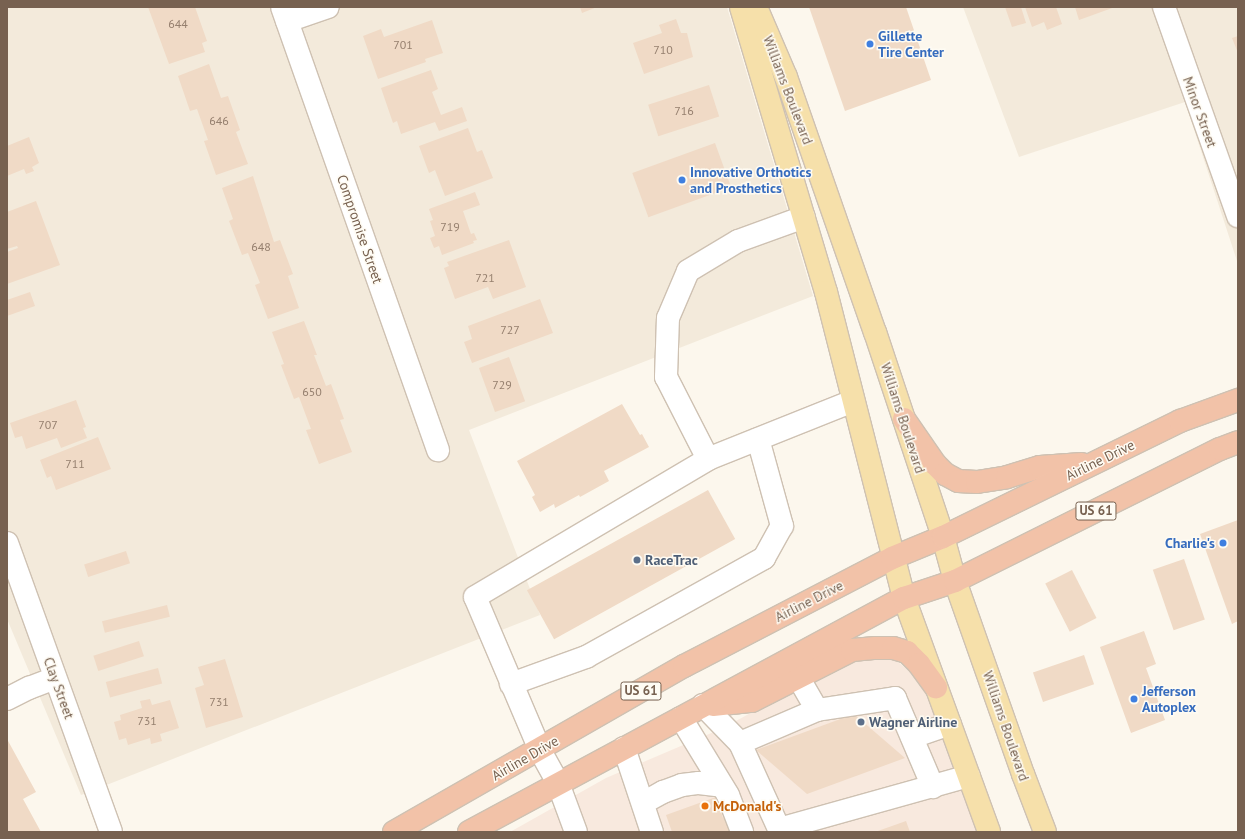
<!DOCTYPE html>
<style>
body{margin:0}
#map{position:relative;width:1245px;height:839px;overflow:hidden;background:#fcf7ed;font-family:"PT Sans",sans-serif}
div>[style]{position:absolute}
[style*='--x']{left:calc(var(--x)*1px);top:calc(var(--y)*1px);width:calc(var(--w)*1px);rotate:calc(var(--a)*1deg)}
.residential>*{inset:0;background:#f3eadb}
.commercial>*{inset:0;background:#f8e9de}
.building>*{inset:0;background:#f0dac6;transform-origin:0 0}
.roads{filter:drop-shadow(1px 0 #cec1b2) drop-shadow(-1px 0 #cec1b2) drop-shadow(0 1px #cec1b2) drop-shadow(0 -1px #cec1b2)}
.minor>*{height:22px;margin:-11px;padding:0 11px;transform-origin:11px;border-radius:11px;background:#fff}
.major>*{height:22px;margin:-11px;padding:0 11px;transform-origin:11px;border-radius:11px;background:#f6e0aa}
.highway>*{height:22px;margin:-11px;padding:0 11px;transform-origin:11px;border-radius:11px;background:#f2c2a8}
.dots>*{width:11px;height:11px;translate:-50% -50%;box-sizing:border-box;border:2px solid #fefbf3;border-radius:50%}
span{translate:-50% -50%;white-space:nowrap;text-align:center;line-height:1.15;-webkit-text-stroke:3px #fefbf3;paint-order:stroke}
.number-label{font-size:12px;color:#957f6e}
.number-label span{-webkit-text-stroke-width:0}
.shield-label span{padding:1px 3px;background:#fefbf3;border:1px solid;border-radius:3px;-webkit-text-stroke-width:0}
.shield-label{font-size:13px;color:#776150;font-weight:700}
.shop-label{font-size:14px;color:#366cbe;font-weight:700}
.left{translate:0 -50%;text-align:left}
.right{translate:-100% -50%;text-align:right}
.street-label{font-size:14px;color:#776150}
.service-label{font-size:14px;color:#4e5e75;font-weight:700}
.food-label{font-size:14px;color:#c56008;font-weight:700}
.frame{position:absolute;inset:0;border:8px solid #776150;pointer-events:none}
</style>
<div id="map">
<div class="residential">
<div style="clip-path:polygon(7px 7px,727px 7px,813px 296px,469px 430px,540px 615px,81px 795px,7px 619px)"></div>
<div style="clip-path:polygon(963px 7px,1238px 7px,1238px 264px,1185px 102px,1019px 157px)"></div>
</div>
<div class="commercial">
<div style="clip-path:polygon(893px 658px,914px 675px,928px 693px,978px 832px,510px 832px,606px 778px,723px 728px,826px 672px,856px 661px)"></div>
</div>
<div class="building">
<div style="clip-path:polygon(148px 7px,195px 7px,207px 41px,202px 43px,205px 52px,169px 64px)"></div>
<div style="clip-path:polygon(580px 7px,597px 7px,582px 13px)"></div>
<div style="clip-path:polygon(809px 7px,906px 7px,931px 80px,845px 111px)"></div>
<div style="clip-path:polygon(1005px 7px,1021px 7px,1026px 23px,1012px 27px)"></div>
<div style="clip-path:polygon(1025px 7px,1056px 7px,1062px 24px,1047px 30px,1044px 22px,1032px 27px)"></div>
<div style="clip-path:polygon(1075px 7px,1115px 7px,1079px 20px)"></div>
<div style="clip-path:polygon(676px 19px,681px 33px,687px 33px,693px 57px,644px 74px,633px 43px,662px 33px,659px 25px)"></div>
<div style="clip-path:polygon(432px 20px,443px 53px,425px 59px,426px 62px,378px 79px,363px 36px,381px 29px,384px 37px)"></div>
<div style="clip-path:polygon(1238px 36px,1238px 53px,1232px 38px)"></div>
<div style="clip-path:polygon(209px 64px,221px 98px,228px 96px,240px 130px,236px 132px,248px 164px,216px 175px,204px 141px,208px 140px,197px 109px,190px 111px,178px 76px)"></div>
<div style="clip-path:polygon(431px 70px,438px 89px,432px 92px,441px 115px,462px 107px,467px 121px,439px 131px,435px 122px,401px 134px,397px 121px,393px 123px,381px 88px)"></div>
<div style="left:709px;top:85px;width:33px;height:64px;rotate:72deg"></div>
<div style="clip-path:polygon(468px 128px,477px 152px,482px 150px,493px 178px,445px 196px,435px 170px,429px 173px,419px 146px)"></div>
<div style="clip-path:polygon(29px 137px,39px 163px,32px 167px,34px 171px,26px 174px,24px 169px,7px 176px,7px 146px)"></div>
<div style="left:715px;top:143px;width:47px;height:88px;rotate:70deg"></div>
<div style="clip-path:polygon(253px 176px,274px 242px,280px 240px,293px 274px,288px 276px,299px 308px,268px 319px,255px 285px,260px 283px,248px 253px,242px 255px,229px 221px,233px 219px,222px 188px)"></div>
<div style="clip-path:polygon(475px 192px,480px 205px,463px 211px,471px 234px,474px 233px,477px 240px,473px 241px,474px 243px,442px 255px,439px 246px,434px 248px,430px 238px,435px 236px,430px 221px,433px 220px,429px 209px)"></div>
<div style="clip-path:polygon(36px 201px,60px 265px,7px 284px,7px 252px,18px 248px,17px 246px,7px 249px,7px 212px)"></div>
<div style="clip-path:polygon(509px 240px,526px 287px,493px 299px,488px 287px,455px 299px,444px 268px,449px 266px,447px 262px)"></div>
<div style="clip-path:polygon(30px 292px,35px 306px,7px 316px,7px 300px)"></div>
<div style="clip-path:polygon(540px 299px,553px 333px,472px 363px,464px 342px,472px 339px,468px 326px)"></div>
<div style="clip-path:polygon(304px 321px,317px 355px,314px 355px,326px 386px,331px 384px,344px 419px,340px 420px,352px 452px,319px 464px,306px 430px,311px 429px,299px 397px,294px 399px,281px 365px,284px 364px,272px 332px)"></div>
<div style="left:509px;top:357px;width:47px;height:32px;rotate:70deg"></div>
<div style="clip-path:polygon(76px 400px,86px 427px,83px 428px,87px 438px,61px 448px,57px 438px,26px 449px,22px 436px,15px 438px,10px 423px)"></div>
<div style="clip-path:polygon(622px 404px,640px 435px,642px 434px,649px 447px,604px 471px,609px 481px,580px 497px,579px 495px,555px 508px,554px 504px,540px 512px,532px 497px,535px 495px,517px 461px)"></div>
<div style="clip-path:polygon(98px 437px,111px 469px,56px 490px,51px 476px,47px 478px,40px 460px)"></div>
<div style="left:708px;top:490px;width:56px;height:207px;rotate:61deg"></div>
<div style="clip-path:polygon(1238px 520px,1238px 621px,1232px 624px,1200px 534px)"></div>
<div style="left:126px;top:551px;width:13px;height:44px;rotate:72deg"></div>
<div style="left:1184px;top:559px;width:64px;height:33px;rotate:71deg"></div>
<div style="left:1072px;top:570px;width:54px;height:30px;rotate:63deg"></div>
<div style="left:167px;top:605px;width:12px;height:67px;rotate:76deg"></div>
<div style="clip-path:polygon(1144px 631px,1156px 664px,1146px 668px,1165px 720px,1131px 733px,1100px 647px)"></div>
<div style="left:139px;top:641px;width:16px;height:48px;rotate:72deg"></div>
<div style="left:1084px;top:655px;width:31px;height:54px;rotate:71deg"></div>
<div style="clip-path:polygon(225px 659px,243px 717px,206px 728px,195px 688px,204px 685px,198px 667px)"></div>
<div style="left:158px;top:668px;width:16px;height:54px;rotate:75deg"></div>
<div style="clip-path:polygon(150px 699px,152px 705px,170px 700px,179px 728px,160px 734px,162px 741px,151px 744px,150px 738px,128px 745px,126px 738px,119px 740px,114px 722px,121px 720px,120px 715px,142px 708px,140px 701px)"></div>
<div style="clip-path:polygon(854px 714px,905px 758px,807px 794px,756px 750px)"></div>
<div style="clip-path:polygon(7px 739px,36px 792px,23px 799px,41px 832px,7px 832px)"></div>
<div style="clip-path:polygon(716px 797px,723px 818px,729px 816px,735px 832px,672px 832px,666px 815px)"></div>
<div style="clip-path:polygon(906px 821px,910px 832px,875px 832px)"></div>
</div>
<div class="roads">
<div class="minor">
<div style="--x:282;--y:7;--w:470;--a:70.6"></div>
<div style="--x:1164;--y:7;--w:222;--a:70.5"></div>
<div style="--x:287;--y:21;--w:43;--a:-18.9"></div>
<div style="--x:708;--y:459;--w:156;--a:-21.8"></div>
<div style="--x:7;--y:543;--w:307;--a:70.2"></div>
<div style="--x:511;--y:684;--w:80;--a:-19.8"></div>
<div style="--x:586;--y:657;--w:204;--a:-29.1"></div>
<div style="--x:764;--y:558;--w:37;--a:-61"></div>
<div style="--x:782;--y:526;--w:90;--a:-105.4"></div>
<div style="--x:7;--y:699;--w:25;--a:-27"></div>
<div style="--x:29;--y:688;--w:28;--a:-21"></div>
<div style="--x:703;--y:705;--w:53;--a:45.8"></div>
<div style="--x:740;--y:743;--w:84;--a:-23.2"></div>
<div style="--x:817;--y:710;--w:38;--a:-120"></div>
<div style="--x:817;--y:710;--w:79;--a:-8.7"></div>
<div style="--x:895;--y:698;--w:97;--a:66.9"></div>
<div style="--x:681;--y:718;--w:90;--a:58.6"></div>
<div style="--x:728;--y:795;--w:40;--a:69"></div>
<div style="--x:912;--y:737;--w:40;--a:-18.9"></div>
<div style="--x:740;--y:743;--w:94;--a:65.6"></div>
<div style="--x:779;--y:829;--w:197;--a:-15.6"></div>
<div style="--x:624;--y:748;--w:89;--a:71.6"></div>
<div style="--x:643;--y:803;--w:23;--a:-29"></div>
<div style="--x:663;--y:792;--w:20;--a:-20"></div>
<div style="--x:682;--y:785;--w:17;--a:-7"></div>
<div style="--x:699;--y:783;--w:23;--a:7"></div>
<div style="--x:576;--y:832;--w:52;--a:-110.2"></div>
<div style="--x:558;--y:783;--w:38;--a:-119"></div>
<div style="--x:540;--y:750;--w:166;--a:-113"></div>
<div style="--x:475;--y:597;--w:271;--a:-30.6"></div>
<div style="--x:708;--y:459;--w:92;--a:-117.1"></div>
<div style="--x:666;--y:377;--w:59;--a:-88.1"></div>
<div style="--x:668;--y:318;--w:51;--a:-66.9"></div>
<div style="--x:688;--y:271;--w:58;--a:-31"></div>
<div style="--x:738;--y:241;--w:70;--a:-20"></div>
</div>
<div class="major">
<div style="--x:741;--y:7;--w:297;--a:73.4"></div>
<div style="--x:826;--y:292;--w:316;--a:75.7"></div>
<div style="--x:904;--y:598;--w:249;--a:70"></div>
<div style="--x:756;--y:7;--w:76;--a:66.8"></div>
<div style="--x:786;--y:77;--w:270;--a:70.8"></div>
<div style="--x:875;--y:332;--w:216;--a:71.6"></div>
<div style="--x:943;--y:537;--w:46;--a:74.7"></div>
<div style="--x:955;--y:581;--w:205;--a:70.6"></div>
<div style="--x:1023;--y:774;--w:62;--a:69.2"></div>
</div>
<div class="highway">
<div style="--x:904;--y:419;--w:55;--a:55.4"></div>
<div style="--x:935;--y:464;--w:14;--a:45"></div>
<div style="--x:945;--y:474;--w:15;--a:28"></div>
<div style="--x:958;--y:481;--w:19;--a:3"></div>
<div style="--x:977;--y:482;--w:30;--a:-9"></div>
<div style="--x:1007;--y:477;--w:34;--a:-17"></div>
<div style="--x:1040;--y:467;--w:42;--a:-4.1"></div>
<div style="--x:713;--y:705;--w:39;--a:-6"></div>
<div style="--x:752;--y:701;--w:112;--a:-27"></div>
<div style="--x:852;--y:650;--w:24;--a:-5"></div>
<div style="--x:876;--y:648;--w:17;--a:0"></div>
<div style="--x:893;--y:648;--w:15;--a:16"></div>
<div style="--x:907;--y:652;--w:17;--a:45"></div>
<div style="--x:919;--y:664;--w:29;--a:54"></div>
<div style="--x:394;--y:832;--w:334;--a:-29.8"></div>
<div style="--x:684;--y:666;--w:234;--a:-27.4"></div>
<div style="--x:892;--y:558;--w:55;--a:-22.4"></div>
<div style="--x:943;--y:537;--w:264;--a:-26.1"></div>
<div style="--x:1180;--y:421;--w:62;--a:-19.9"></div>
<div style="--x:469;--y:832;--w:494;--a:-28.3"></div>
<div style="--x:904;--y:598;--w:54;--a:-18.4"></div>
<div style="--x:955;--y:581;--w:296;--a:-26.5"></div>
<div style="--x:1220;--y:449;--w:19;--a:-21"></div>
</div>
</div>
<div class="dots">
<div style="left:870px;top:44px;background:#3f7fe0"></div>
<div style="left:682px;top:180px;background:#3f7fe0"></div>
<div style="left:1223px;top:543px;background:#3f7fe0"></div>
<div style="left:637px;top:560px;background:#5c6f8a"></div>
<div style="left:1134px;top:699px;background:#3f7fe0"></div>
<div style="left:861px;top:722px;background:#5c6f8a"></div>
<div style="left:705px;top:806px;background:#e8710a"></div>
</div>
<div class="number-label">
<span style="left:178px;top:24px">644</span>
<span style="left:403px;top:45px">701</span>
<span style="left:663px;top:50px">710</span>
<span style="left:684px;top:111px">716</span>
<span style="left:219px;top:121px">646</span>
<span style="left:450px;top:227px">719</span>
<span style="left:261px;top:247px">648</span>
<span style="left:485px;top:278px">721</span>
<span style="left:510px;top:330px">727</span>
<span style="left:502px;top:385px">729</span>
<span style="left:312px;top:392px">650</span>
<span style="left:48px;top:425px">707</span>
<span style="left:75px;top:464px">711</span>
<span style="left:219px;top:702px">731</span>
<span style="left:147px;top:721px">731</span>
</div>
<div class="shield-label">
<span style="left:1096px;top:511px">US 61</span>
<span style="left:641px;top:691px">US 61</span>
</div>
<div class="shop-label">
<span class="left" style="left:878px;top:44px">Gillette<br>Tire Center</span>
<span class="left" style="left:690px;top:180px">Innovative Orthotics<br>and Prosthetics</span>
<span class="right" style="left:1215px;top:543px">Charlie's</span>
<span class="left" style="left:1142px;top:699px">Jefferson<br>Autoplex</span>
</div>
<div class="street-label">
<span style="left:788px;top:90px;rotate:69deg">Williams Boulevard</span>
<span style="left:1200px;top:112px;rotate:70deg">Minor Street</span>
<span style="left:360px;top:229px;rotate:71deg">Compromise Street</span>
<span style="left:903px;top:418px;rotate:72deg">Williams Boulevard</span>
<span style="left:1100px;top:460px;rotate:-26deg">Airline Drive</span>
<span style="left:809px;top:601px;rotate:-27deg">Airline Drive</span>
<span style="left:59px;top:688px;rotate:70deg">Clay Street</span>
<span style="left:1006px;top:726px;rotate:71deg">Williams Boulevard</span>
<span style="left:525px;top:758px;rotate:-30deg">Airline Drive</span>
</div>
<div class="service-label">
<span class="left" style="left:645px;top:560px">RaceTrac</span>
<span class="left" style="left:869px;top:722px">Wagner Airline</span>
</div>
<div class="food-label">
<span class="left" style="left:713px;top:806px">McDonald's</span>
</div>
<div class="frame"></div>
</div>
